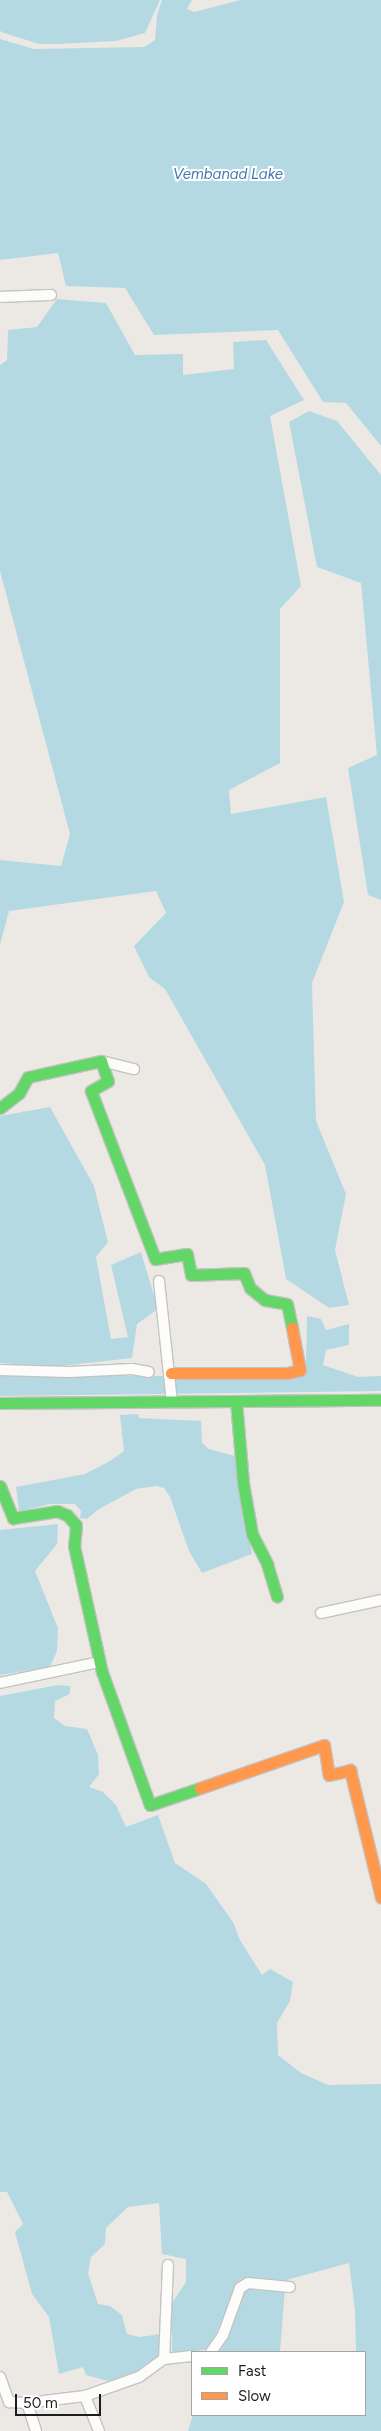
<!DOCTYPE html>
<style>
body{margin:0}
#map{position:relative;width:381px;height:2431px;overflow:hidden;background:#ece9e5;font-family:Figtree,sans-serif}
div>[style]{position:absolute}
[style*='--x']{left:calc(var(--x)*1px);top:calc(var(--y)*1px);width:calc(var(--w)*1px);rotate:calc(var(--a)*1deg)}
.water>*{inset:0;background:#b5d9e2}
.roads{filter:drop-shadow(1px 0 #c4c3c1) drop-shadow(-1px 0 #c4c3c1) drop-shadow(0 1px #c4c3c1) drop-shadow(0 -1px #c4c3c1)}
.street>*{height:10px;margin:-5px;padding:0 5px;transform-origin:5px;border-radius:5px;background:#fcfcfb}
.fast>*{height:11px;margin:-5.5px;padding:0 5.5px;transform-origin:5.5px;border-radius:5.5px;background:#63d668}
.slow>*{height:11px;margin:-5.5px;padding:0 5.5px;transform-origin:5.5px;border-radius:5.5px;background:#ff974d}
span{translate:-50% -50%;white-space:nowrap;text-align:center;line-height:1.15;-webkit-text-stroke:4px #fff;paint-order:stroke}
.water-label{font-size:15px;color:#4078ab;font-style:italic}
.legend{position:absolute;left:191px;top:2351px;width:175px;height:65px;box-sizing:border-box;background:#fff;border:1px solid #a5a5a5;margin:0;padding:6px 9px;list-style:none;font-size:15px;color:#1d1d1d}
.legend li{display:flex;align-items:center;gap:10px;height:25px}
.legend b{width:25px;border:1px solid #a5a5a5}
.scale{position:absolute;left:15px;top:2394px;width:86px;height:22px;box-sizing:border-box;border:2px solid #1d1d1d;border-top:0;padding-left:6px;font-size:15px;line-height:18px;white-space:nowrap;color:#1d1d1d;-webkit-text-stroke:4px #fff;paint-order:stroke}
</style>
<div id="map">
<div class="water">
<div style="clip-path:polygon(0 0,160px 0,145px 33px,116px 41px,59px 44px,39px 44px,4px 33px,0 31px)"></div>
<div style="clip-path:polygon(162px 0,192px 0,187px 9px,194px 12px,241px 0,381px 0,381px 446px,346px 403px,323px 402px,278px 330px,154px 335px,125px 288px,66px 286px,58px 253px,0 260px,0 39px,34px 49px,144px 47px,155px 40px,157px 15px)"></div>
<div style="clip-path:polygon(57px 299px,106px 303px,135px 355px,183px 354px,183px 375px,234px 369px,233px 342px,266px 340px,304px 400px,270px 416px,301px 586px,280px 609px,280px 763px,229px 790px,231px 814px,326px 797px,344px 902px,312px 983px,316px 1121px,346px 1194px,335px 1250px,349px 1305px,329px 1308px,286px 1279px,265px 1165px,165px 989px,149px 977px,134px 946px,166px 913px,156px 891px,9px 911px,0 945px,0 860px,61px 866px,70px 834px,0 571px,0 365px,7px 360px,8px 330px,37px 327px)"></div>
<div style="clip-path:polygon(309px 411px,337px 421px,381px 475px,381px 900px,368px 895px,348px 768px,377px 755px,361px 583px,317px 567px,289px 422px)"></div>
<div style="clip-path:polygon(50px 1107px,94px 1186px,108px 1242px,96px 1257px,111px 1339px,128px 1337px,111px 1265px,141px 1252px,158px 1309px,137px 1324px,132px 1358px,52px 1367px,0 1363px,0 1116px)"></div>
<div style="clip-path:polygon(307px 1316px,321px 1319px,326px 1330px,349px 1324px,349px 1345px,326px 1350px,323px 1365px,358px 1377px,381px 1376px,381px 1391px,0 1396px,0 1375px,179px 1376px,306px 1370px)"></div>
<div style="clip-path:polygon(138px 1414px,139px 1418px,201px 1421px,202px 1443px,209px 1449px,235px 1456px,252px 1554px,202px 1573px,189px 1551px,170px 1497px,164px 1488px,156px 1486px,136px 1489px,99px 1509px,87px 1519px,80px 1518px,81px 1511px,75px 1504px,51px 1504px,19px 1511px,16px 1487px,85px 1474px,110px 1461px,124px 1451px,120px 1415px)"></div>
<div style="clip-path:polygon(58px 1524px,57px 1544px,35px 1571px,58px 1628px,57px 1651px,50px 1667px,0 1675px,0 1530px)"></div>
<div style="clip-path:polygon(58px 1685px,70px 1686px,70px 1694px,55px 1701px,54px 1718px,65px 1726px,87px 1729px,98px 1755px,99px 1774px,89px 1787px,103px 1792px,116px 1805px,126px 1827px,158px 1815px,175px 1863px,206px 1884px,233px 1922px,240px 1940px,262px 1975px,270px 1969px,293px 1982px,290px 2001px,277px 2023px,278px 2055px,301px 2073px,328px 2085px,381px 2084px,381px 2431px,188px 2431px,193px 2415px,365px 2415px,365px 2352px,356px 2352px,355px 2310px,349px 2263px,286px 2280px,241px 2279px,209px 2349px,172px 2355px,172px 2303px,186px 2282px,186px 2259px,162px 2254px,159px 2203px,128px 2207px,106px 2228px,105px 2244px,91px 2257px,88px 2273px,98px 2304px,110px 2306px,122px 2315px,127px 2334px,140px 2337px,160px 2334px,160px 2354px,135px 2373px,111px 2382px,86px 2375px,83px 2367px,59px 2374px,49px 2317px,32px 2294px,15px 2232px,23px 2224px,7px 2192px,0 2192px,0 1696px)"></div>
<div style="clip-path:polygon(247px 2286px,285px 2288px,280px 2352px,216px 2352px,240px 2290px)"></div>
</div>
<div class="roads">
<div class="street">
<div style="--x:0;--y:297;--w:51;--a:-2.2"></div>
<div style="--x:101;--y:1061;--w:34;--a:14"></div>
<div style="--x:159;--y:1281;--w:122;--a:83.9"></div>
<div style="--x:0;--y:1370;--w:69;--a:1.7"></div>
<div style="--x:69;--y:1372;--w:63;--a:-2.7"></div>
<div style="--x:132;--y:1369;--w:17;--a:10"></div>
<div style="--x:321;--y:1613;--w:61;--a:-12.2"></div>
<div style="--x:0;--y:1683;--w:102;--a:-11.9"></div>
<div style="--x:168;--y:2265;--w:94;--a:92.4"></div>
<div style="--x:164;--y:2359;--w:28;--a:-6"></div>
<div style="--x:211;--y:2352;--w:21;--a:-55"></div>
<div style="--x:223;--y:2335;--w:50;--a:-70.1"></div>
<div style="--x:240;--y:2288;--w:9;--a:-32"></div>
<div style="--x:248;--y:2283;--w:42;--a:5.4"></div>
<div style="--x:0;--y:2377;--w:27;--a:70"></div>
<div style="--x:9;--y:2402;--w:18;--a:3"></div>
<div style="--x:27;--y:2403;--w:58;--a:-6.9"></div>
<div style="--x:27;--y:2403;--w:29;--a:72"></div>
<div style="--x:99;--y:2431;--w:38;--a:-112"></div>
<div style="--x:85;--y:2396;--w:57;--a:-19.4"></div>
<div style="--x:139;--y:2377;--w:31;--a:-36"></div>
</div>
<div class="fast">
<div style="--x:0;--y:1108;--w:24;--a:-38"></div>
<div style="--x:19;--y:1093;--w:18;--a:-61"></div>
<div style="--x:28;--y:1077;--w:75;--a:-12.4"></div>
<div style="--x:101;--y:1061;--w:21;--a:71"></div>
<div style="--x:108;--y:1081;--w:20;--a:150"></div>
<div style="--x:91;--y:1091;--w:180;--a:69.1"></div>
<div style="--x:155;--y:1259;--w:32;--a:-9"></div>
<div style="--x:187;--y:1254;--w:21;--a:79"></div>
<div style="--x:191;--y:1275;--w:53;--a:-2.2"></div>
<div style="--x:244;--y:1273;--w:16;--a:68"></div>
<div style="--x:250;--y:1288;--w:19;--a:39"></div>
<div style="--x:265;--y:1300;--w:22;--a:10"></div>
<div style="--x:287;--y:1304;--w:25;--a:78"></div>
<div style="--x:236;--y:1401;--w:82;--a:85.1"></div>
<div style="--x:243;--y:1483;--w:52;--a:80"></div>
<div style="--x:252;--y:1534;--w:34;--a:63"></div>
<div style="--x:267;--y:1564;--w:34;--a:73"></div>
<div style="--x:0;--y:1403;--w:381;--a:-0.5"></div>
<div style="--x:0;--y:1486;--w:35;--a:68"></div>
<div style="--x:13;--y:1518;--w:45;--a:-9"></div>
<div style="--x:57;--y:1511;--w:11;--a:22"></div>
<div style="--x:67;--y:1515;--w:13;--a:48"></div>
<div style="--x:76;--y:1525;--w:21;--a:95"></div>
<div style="--x:74;--y:1546;--w:129;--a:77.5"></div>
<div style="--x:102;--y:1672;--w:141;--a:70.2"></div>
<div style="--x:150;--y:1805;--w:53;--a:-18.8"></div>
</div>
<div class="slow">
<div style="--x:171;--y:1373;--w:116;--a:0"></div>
<div style="--x:287;--y:1373;--w:13;--a:-13"></div>
<div style="--x:300;--y:1370;--w:43;--a:-100.8"></div>
<div style="--x:200;--y:1788;--w:131;--a:-19.1"></div>
<div style="--x:324;--y:1745;--w:30;--a:81"></div>
<div style="--x:329;--y:1775;--w:22;--a:-13"></div>
<div style="--x:350;--y:1770;--w:131;--a:76.3"></div>
</div>
</div>
<div class="water-label">
<span style="left:228px;top:175px">Vembanad Lake</span>
</div>
<ul class="legend">
<li><b style="height:6px;background:#63d668"></b>Fast</li>
<li><b style="height:6px;background:#ff974d"></b>Slow</li>
</ul>
<div class="scale">50 m</div>
</div>
